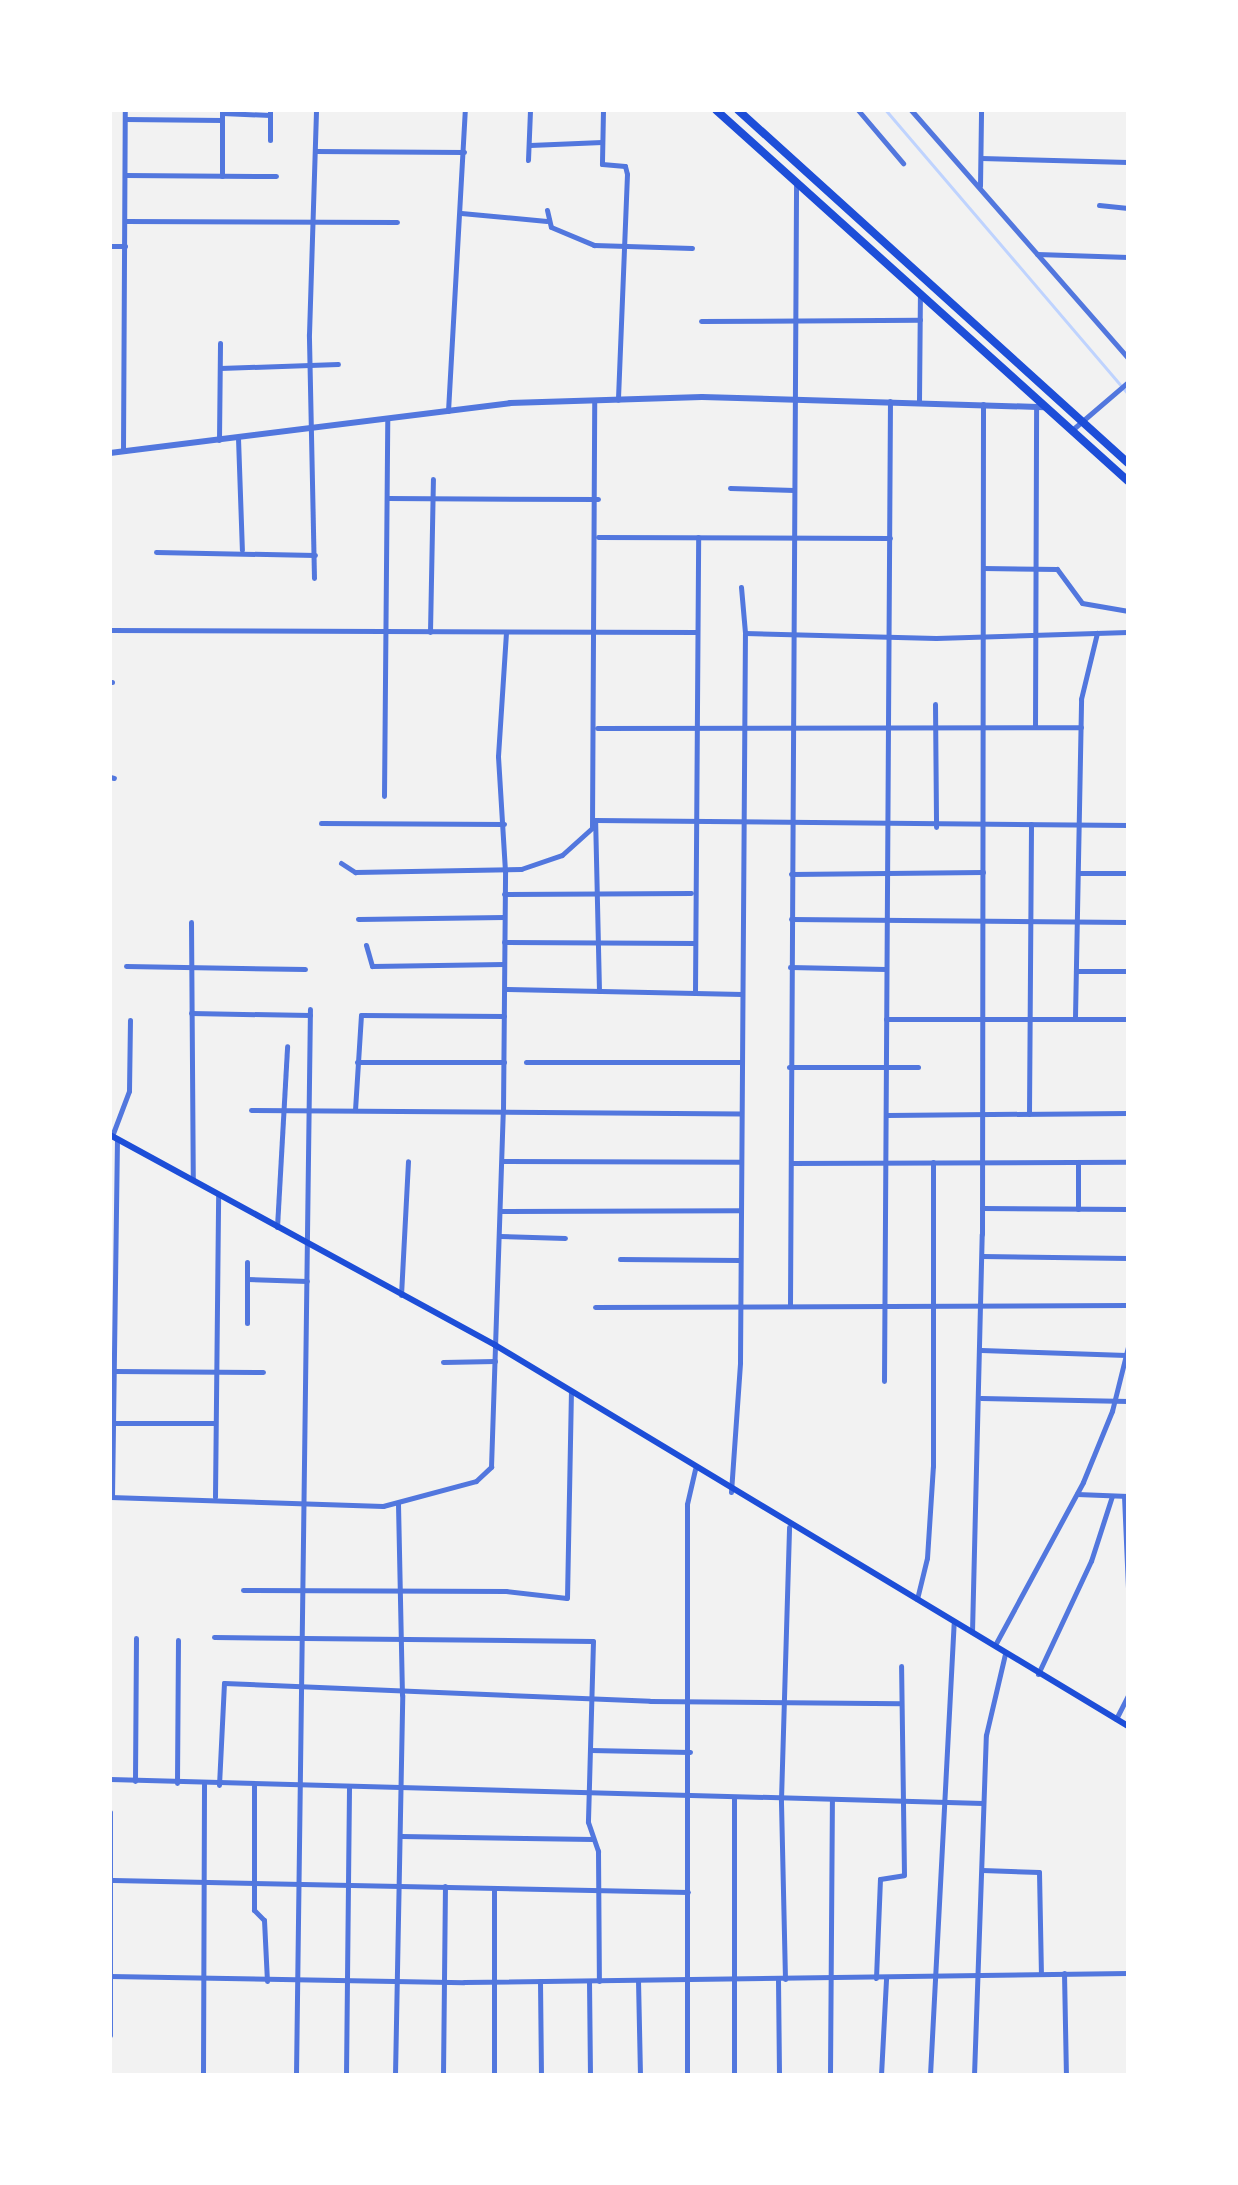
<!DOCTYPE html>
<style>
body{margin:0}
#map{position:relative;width:1238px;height:2185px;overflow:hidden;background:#f2f2f2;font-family:"Roboto Serif",serif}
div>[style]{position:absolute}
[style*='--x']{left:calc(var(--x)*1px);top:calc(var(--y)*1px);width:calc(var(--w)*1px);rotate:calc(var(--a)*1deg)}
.stream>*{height:2.5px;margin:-1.25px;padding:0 1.25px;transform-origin:1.25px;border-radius:1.25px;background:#bfd3fe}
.minor>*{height:5px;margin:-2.5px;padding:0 2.5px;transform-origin:2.5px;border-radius:2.5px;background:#5277de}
.tertiary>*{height:6px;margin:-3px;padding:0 3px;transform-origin:3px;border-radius:3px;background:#5277de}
.secondary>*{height:6px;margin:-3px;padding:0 3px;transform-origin:3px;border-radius:3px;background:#1d4ed8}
.trunk>*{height:8px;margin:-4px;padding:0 4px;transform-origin:4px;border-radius:4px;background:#1d4ed8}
span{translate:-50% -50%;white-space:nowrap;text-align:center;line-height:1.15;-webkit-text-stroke:10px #fff;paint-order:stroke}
.frame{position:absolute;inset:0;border:112px solid #fff;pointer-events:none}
</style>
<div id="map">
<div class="stream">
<div style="--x:886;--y:110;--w:372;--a:49.5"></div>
</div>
<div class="minor">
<div style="--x:270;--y:110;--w:30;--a:90"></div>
<div style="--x:603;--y:110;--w:54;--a:91.1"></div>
<div style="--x:602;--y:164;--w:23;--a:5"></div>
<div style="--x:625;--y:166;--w:8;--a:76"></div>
<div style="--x:627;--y:174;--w:226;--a:92.3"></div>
<div style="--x:858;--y:110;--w:70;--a:49.7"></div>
<div style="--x:911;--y:110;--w:330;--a:48.8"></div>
<div style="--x:222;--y:113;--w:48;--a:2.4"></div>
<div style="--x:125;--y:119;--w:97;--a:0.6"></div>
<div style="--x:530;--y:145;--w:72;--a:-2.4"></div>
<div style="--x:315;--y:151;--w:149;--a:0.4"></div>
<div style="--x:981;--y:158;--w:147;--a:1.6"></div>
<div style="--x:528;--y:160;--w:50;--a:-87.7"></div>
<div style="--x:125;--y:175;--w:151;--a:0.4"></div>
<div style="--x:222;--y:176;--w:66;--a:-90"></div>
<div style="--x:980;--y:186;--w:76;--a:-89.2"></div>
<div style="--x:1099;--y:205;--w:29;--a:6"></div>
<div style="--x:547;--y:210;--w:17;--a:77"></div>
<div style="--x:551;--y:227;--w:47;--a:22.7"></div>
<div style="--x:594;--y:245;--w:98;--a:1.8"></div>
<div style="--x:461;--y:213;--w:86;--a:5.3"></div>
<div style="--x:125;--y:221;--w:272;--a:0.2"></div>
<div style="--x:110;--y:246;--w:15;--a:0"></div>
<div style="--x:1037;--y:254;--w:91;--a:1.9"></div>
<div style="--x:701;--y:321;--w:219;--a:-0.3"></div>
<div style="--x:220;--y:368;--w:118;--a:-1.9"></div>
<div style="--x:919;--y:401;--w:107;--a:-89.5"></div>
<div style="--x:448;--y:411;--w:301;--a:-86.8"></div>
<div style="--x:1072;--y:430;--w:74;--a:-40.6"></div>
<div style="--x:238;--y:438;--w:112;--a:88"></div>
<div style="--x:219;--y:440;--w:97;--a:-89.4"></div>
<div style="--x:123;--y:451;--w:341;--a:-89.7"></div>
<div style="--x:730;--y:488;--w:64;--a:1.8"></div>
<div style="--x:387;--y:498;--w:211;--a:0.3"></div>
<div style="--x:598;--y:537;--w:292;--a:0.2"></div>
<div style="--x:156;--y:552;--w:159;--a:1.1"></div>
<div style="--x:983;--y:568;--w:74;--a:0.8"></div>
<div style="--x:1057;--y:569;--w:42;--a:53.7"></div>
<div style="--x:1082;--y:603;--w:47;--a:9.9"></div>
<div style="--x:314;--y:578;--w:244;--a:-91.2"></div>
<div style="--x:309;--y:334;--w:224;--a:-88.2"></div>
<div style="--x:741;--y:587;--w:46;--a:85"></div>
<div style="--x:745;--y:633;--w:191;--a:1.5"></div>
<div style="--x:936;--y:638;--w:192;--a:-1.8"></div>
<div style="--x:110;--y:630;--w:587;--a:0.2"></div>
<div style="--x:430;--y:632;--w:153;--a:-88.9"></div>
<div style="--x:110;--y:682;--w:2;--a:0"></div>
<div style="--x:935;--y:704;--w:123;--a:89.5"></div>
<div style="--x:1035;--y:727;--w:321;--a:-89.8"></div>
<div style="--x:597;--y:728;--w:484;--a:-0.1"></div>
<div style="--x:110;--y:777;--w:4;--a:14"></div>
<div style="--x:384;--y:796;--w:376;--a:-89.5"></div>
<div style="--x:321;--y:823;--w:183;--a:0.3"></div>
<div style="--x:341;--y:863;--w:17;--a:33"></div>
<div style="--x:355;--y:872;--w:166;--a:-1"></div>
<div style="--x:521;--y:869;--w:43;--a:-18.9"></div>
<div style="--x:562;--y:855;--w:40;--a:-42"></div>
<div style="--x:592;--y:828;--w:427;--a:-89.7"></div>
<div style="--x:1078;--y:873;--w:50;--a:0"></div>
<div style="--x:791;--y:874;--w:192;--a:-0.6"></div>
<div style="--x:504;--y:894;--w:187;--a:-0.3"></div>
<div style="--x:358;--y:919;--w:146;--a:-0.8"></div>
<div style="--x:791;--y:919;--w:337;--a:0.5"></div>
<div style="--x:191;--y:922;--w:257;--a:89.6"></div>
<div style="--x:504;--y:942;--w:191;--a:0.3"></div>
<div style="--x:366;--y:945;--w:22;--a:74"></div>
<div style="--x:372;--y:966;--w:132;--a:-0.9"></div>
<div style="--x:126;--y:966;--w:179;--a:1"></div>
<div style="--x:790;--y:967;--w:96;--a:1.2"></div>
<div style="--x:1076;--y:971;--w:52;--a:0"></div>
<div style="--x:505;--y:989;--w:237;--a:1.2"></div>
<div style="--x:599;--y:991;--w:171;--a:-91.3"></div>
<div style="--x:595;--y:820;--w:533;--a:0.54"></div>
<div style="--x:695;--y:993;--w:456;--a:-89.6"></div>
<div style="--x:191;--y:1013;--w:119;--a:1"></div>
<div style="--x:1075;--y:1017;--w:318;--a:-88.9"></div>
<div style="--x:1081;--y:699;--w:68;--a:-76.4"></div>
<div style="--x:886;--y:1019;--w:242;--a:0"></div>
<div style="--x:357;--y:1062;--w:147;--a:0"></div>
<div style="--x:526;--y:1062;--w:215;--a:0"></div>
<div style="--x:789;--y:1067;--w:129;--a:0"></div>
<div style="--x:251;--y:1110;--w:490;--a:0.4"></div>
<div style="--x:355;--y:1110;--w:95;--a:-86.4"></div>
<div style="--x:361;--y:1015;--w:143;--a:0.4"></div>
<div style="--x:1029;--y:1114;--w:290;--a:-89.6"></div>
<div style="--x:887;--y:1115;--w:241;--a:-0.5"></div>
<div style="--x:112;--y:1136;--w:48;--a:-69.3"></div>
<div style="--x:129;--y:1091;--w:71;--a:-89.2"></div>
<div style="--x:502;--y:1161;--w:239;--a:0.2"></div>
<div style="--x:791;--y:1163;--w:337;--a:-0.2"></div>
<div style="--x:982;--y:1208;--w:146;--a:0.4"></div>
<div style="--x:1078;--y:1209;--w:47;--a:-90"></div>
<div style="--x:500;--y:1211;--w:241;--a:-0.2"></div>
<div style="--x:277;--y:1227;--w:181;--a:-86.8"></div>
<div style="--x:500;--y:1236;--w:65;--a:1.8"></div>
<div style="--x:982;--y:1256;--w:146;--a:0.8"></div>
<div style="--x:620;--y:1259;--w:120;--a:0.5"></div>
<div style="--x:247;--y:1279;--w:60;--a:1.9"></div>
<div style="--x:401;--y:1295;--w:134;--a:-87"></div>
<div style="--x:790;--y:1305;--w:1121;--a:-89.69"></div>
<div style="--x:595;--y:1307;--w:533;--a:-0.21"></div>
<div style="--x:247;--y:1323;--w:61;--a:-90"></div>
<div style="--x:981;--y:1350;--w:145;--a:2"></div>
<div style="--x:443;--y:1362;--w:52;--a:-1.1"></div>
<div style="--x:114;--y:1371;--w:149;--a:0.4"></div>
<div style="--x:884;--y:1381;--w:980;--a:-89.65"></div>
<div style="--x:981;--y:1398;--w:147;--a:1.2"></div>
<div style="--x:113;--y:1423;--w:101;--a:0"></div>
<div style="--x:731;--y:1492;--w:130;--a:-86"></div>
<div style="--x:740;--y:1362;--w:729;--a:-89.61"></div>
<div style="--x:1077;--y:1494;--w:51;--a:2.2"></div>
<div style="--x:1124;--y:1496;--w:92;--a:87.5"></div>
<div style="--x:110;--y:1497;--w:273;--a:1.9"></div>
<div style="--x:383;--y:1506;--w:96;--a:-15"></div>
<div style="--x:476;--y:1481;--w:21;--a:-43"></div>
<div style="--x:491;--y:1467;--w:357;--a:-88.1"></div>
<div style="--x:503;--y:1110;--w:239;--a:-89.5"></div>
<div style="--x:505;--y:871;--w:115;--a:-93.5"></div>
<div style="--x:498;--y:756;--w:124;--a:-86.3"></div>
<div style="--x:112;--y:1497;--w:357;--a:-89.2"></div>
<div style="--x:215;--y:1497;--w:302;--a:-89.4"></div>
<div style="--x:243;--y:1590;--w:263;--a:0.2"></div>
<div style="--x:506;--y:1591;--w:61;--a:6.5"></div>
<div style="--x:567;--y:1598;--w:207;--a:-88.9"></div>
<div style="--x:917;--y:1599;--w:42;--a:-76.3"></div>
<div style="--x:927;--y:1558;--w:92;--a:-86.3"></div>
<div style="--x:933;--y:1466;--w:304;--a:-90"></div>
<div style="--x:972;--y:1632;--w:398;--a:-88.6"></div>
<div style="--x:982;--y:1234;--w:830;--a:-89.93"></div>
<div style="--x:214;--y:1637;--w:379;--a:0.6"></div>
<div style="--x:593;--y:1641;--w:181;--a:91.6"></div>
<div style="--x:588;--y:1822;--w:31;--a:71"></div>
<div style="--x:598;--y:1851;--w:130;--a:89.6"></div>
<div style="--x:995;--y:1645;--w:185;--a:-61.6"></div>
<div style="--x:1083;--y:1482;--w:77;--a:-67.8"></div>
<div style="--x:1112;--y:1411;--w:66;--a:-76"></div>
<div style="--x:1038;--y:1674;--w:125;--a:-64.9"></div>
<div style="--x:1091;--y:1561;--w:68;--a:-72.1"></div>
<div style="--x:1116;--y:1719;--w:27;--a:-63"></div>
<div style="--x:590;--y:1750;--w:100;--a:1.1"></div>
<div style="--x:110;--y:1779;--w:873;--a:1.57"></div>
<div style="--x:135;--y:1781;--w:143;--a:-89.6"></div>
<div style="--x:177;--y:1783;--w:143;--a:-89.6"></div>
<div style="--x:219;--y:1785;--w:102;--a:-87.2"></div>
<div style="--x:224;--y:1683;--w:426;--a:2.4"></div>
<div style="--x:650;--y:1701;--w:251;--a:0.5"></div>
<div style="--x:254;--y:1786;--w:124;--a:90"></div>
<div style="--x:254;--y:1910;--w:14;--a:45"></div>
<div style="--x:264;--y:1920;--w:61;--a:87.2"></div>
<div style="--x:734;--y:1799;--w:276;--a:90"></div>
<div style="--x:110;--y:1812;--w:223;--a:90"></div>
<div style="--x:401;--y:1836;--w:192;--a:0.9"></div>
<div style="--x:982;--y:1870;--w:57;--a:2"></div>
<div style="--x:1039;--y:1872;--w:102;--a:88.9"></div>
<div style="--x:113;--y:1880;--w:575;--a:1.2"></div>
<div style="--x:1064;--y:1973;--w:102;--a:88.9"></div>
<div style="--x:110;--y:1976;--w:354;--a:1"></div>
<div style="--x:464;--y:1982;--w:664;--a:-0.78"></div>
<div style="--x:876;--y:1978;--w:99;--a:-87.7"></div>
<div style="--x:880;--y:1879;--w:24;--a:-9"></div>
<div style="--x:904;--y:1875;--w:209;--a:-90.8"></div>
<div style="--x:778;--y:1979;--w:96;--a:89.4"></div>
<div style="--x:785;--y:1979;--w:180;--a:-91.3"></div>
<div style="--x:781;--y:1799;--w:272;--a:-88.3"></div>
<div style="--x:638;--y:1980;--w:95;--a:88.8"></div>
<div style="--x:540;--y:1981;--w:94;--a:89.4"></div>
<div style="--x:589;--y:1981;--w:94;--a:89.4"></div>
<div style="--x:203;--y:2075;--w:291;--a:-89.8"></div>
<div style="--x:296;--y:2075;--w:1066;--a:-89.25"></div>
<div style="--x:346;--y:2075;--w:288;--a:-89.4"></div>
<div style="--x:395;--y:2075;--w:380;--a:-88.9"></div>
<div style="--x:402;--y:1695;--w:192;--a:-91.2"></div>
<div style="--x:443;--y:2075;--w:189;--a:-89.4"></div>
<div style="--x:494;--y:2075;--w:187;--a:-90"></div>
<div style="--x:687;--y:2075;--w:571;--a:-90"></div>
<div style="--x:687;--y:1504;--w:36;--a:-77"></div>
<div style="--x:830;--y:2075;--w:275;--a:-89.6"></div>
<div style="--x:881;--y:2075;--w:97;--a:-87"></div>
<div style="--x:930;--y:2075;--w:452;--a:-87"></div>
<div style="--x:974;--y:2075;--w:340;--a:-88"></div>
<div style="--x:986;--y:1735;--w:83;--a:-76.8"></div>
</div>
<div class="tertiary">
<div style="--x:110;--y:453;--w:403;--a:-7.1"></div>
<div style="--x:510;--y:403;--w:192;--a:-1.8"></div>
<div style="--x:702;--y:397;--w:343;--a:1.7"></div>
</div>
<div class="secondary">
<div style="--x:110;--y:1135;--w:439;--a:28.6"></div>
<div style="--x:495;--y:1345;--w:739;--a:31.04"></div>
</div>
<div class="trunk">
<div style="--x:716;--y:110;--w:554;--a:42"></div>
<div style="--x:738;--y:110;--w:526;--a:42.15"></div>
</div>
<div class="frame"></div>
</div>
